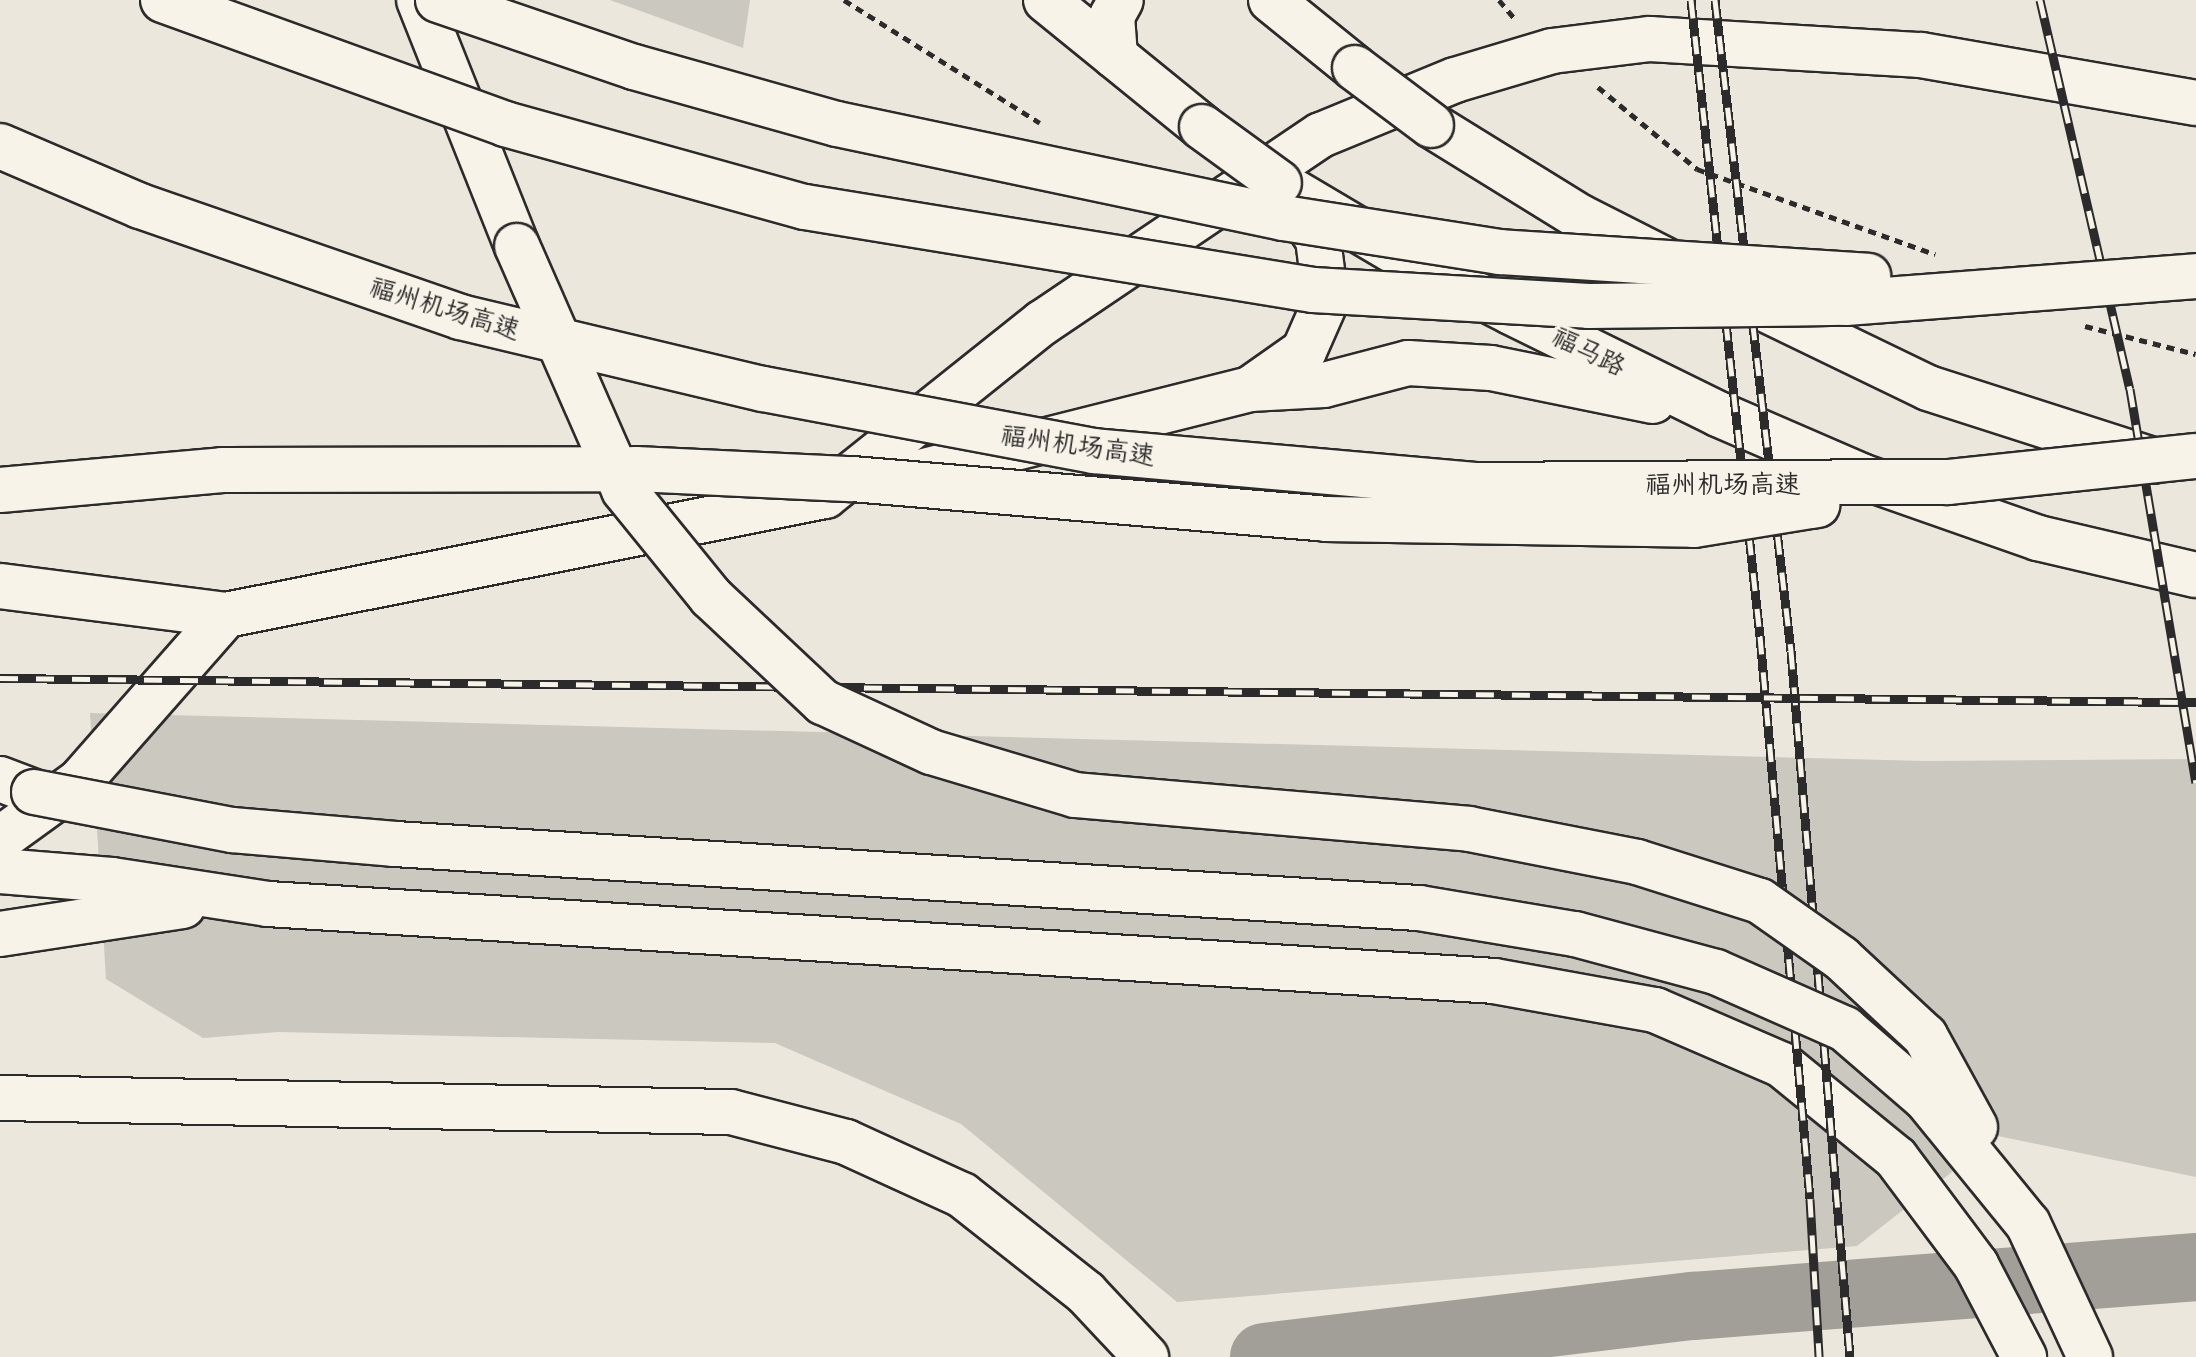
<!DOCTYPE html>
<meta charset="utf-8">
<style>
body{margin:0}
#map{position:relative;width:2196px;height:1357px;overflow:hidden;background:#ebe7dd;font-family:Delius,"LXGW WenKai TC",sans-serif}
div>[style]{position:absolute}
[style*='--x']{left:calc(var(--x)*1px);top:calc(var(--y)*1px);width:calc(var(--w)*1px);rotate:calc(var(--a)*1deg)}
.green>*{inset:0;background:#cbc8bf}
.river>*{height:68px;margin:-34px;padding:0 34px;transform-origin:34px;border-radius:34px;background:#a29f98}
.path>*{height:5px;margin-top:-2.5px;transform-origin:0;background:repeating-linear-gradient(90deg,#2b2b2b 0 8px,transparent 0 14px)}
.roads{filter:drop-shadow(2px 0 #2b2b2b) drop-shadow(-2px 0 #2b2b2b) drop-shadow(0 2px #2b2b2b) drop-shadow(0 -2px #2b2b2b)}
.secondary>*{height:44px;margin:-22px;padding:0 22px;transform-origin:22px;border-radius:22px;background:#f7f3e8}
.primary>*{height:44px;margin:-22px;padding:0 22px;transform-origin:22px;border-radius:22px;background:#f7f3e8}
.highway>*{height:44px;margin:-22px;padding:0 22px;transform-origin:22px;border-radius:22px;background:#f7f3e8}
.rail>*{height:9px;margin-top:-4.5px;transform-origin:0;background:repeating-linear-gradient(90deg,#f7f3e8 0 18px,#2b2b2b 0 36px);box-sizing:border-box;border-block:2px solid #2b2b2b}
.bridges{filter:drop-shadow(2px 0 #2b2b2b) drop-shadow(-2px 0 #2b2b2b) drop-shadow(0 2px #2b2b2b) drop-shadow(0 -2px #2b2b2b)}
.primary-bridge>*{height:44px;margin:-22px;padding:0 22px;transform-origin:22px;border-radius:22px;background:#f7f3e8}
.highway-bridge>*{height:44px;margin:-22px;padding:0 22px;transform-origin:22px;border-radius:22px;background:#f7f3e8}
span{translate:-50% -50%;white-space:nowrap;text-align:center;line-height:1.15;-webkit-text-stroke:7px #f7f3e8;paint-order:stroke}
.street-label{font-size:26px;color:#2b2b2b}
</style>
<div id="map">
<div class="green">
<div style="clip-path:polygon(610px 0,750px 0,743px 48px)"></div>
<div style="clip-path:polygon(90px 713px,1925px 761px,2196px 759px,2196px 1177px,1998px 1136px,1857px 1246px,1177px 1302px,961px 1124px,775px 1043px,278px 1032px,203px 1038px,106px 979px)"></div>
</div>
<div class="river">
<div style="--x:1264;--y:1357;--w:432;--a:-6.8"></div>
<div style="--x:1693;--y:1306;--w:505;--a:-4.43"></div>
</div>
<div class="path">
<div style="--x:844;--y:0;--w:231;--a:32.1"></div>
<div style="--x:1499;--y:0;--w:26;--a:50"></div>
<div style="--x:1598;--y:87;--w:129;--a:39.6"></div>
<div style="--x:1697;--y:169;--w:253;--a:19.7"></div>
<div style="--x:2085;--y:326;--w:114;--a:14.2"></div>
</div>
<div class="roads">
<div class="secondary">
<div style="--x:0;--y:586;--w:228;--a:7.3"></div>
<div style="--x:226;--y:615;--w:611;--a:-11.24"></div>
<div style="--x:825;--y:496;--w:278;--a:-38.6"></div>
<div style="--x:1042;--y:323;--w:336;--a:-34"></div>
<div style="--x:1321;--y:135;--w:145;--a:-22.3"></div>
<div style="--x:1455;--y:80;--w:101;--a:-16.6"></div>
<div style="--x:1552;--y:51;--w:99;--a:-7"></div>
<div style="--x:1650;--y:39;--w:271;--a:3.4"></div>
<div style="--x:1921;--y:55;--w:279;--a:9.9"></div>
<div style="--x:0;--y:839;--w:99;--a:-35.9"></div>
<div style="--x:80;--y:781;--w:221;--a:-48.7"></div>
<div style="--x:0;--y:1098;--w:731;--a:1.1"></div>
<div style="--x:731;--y:1112;--w:119;--a:14.6"></div>
<div style="--x:846;--y:1142;--w:128;--a:24.6"></div>
<div style="--x:962;--y:1195;--w:158;--a:38.3"></div>
<div style="--x:1086;--y:1293;--w:88;--a:46.8"></div>
</div>
<div class="primary">
<div style="--x:1046;--y:0;--w:201;--a:39.1"></div>
<div style="--x:1271;--y:0;--w:108;--a:39"></div>
<div style="--x:1115;--y:56;--w:40;--a:-94.3"></div>
<div style="--x:1112;--y:16;--w:18;--a:-61"></div>
<div style="--x:1431;--y:125;--w:175;--a:31.7"></div>
<div style="--x:1580;--y:217;--w:106;--a:26.8"></div>
<div style="--x:1279;--y:183;--w:151;--a:30.6"></div>
<div style="--x:1409;--y:260;--w:114;--a:27"></div>
<div style="--x:1511;--y:312;--w:231;--a:26.2"></div>
<div style="--x:1718;--y:414;--w:156;--a:23.4"></div>
<div style="--x:1861;--y:476;--w:188;--a:19.3"></div>
<div style="--x:2038;--y:538;--w:162;--a:13.2"></div>
<div style="--x:1744;--y:299;--w:204;--a:25.8"></div>
<div style="--x:1928;--y:388;--w:238;--a:17.8"></div>
<div style="--x:1250;--y:389;--w:66;--a:-35.1"></div>
<div style="--x:1304;--y:351;--w:55;--a:-66.3"></div>
<div style="--x:1326;--y:301;--w:63;--a:-97.4"></div>
<div style="--x:1318;--y:239;--w:54;--a:-125.2"></div>
<div style="--x:892;--y:479;--w:369;--a:-14.1"></div>
<div style="--x:1250;--y:389;--w:74;--a:-3.1"></div>
<div style="--x:1324;--y:385;--w:87;--a:-14.7"></div>
<div style="--x:1408;--y:363;--w:83;--a:3.4"></div>
<div style="--x:1491;--y:368;--w:165;--a:11.5"></div>
</div>
<div class="highway">
<div style="--x:419;--y:0;--w:265;--a:68.3"></div>
<div style="--x:0;--y:779;--w:36;--a:21"></div>
<div style="--x:0;--y:871;--w:112;--a:4.6"></div>
<div style="--x:112;--y:880;--w:158;--a:8.7"></div>
<div style="--x:268;--y:904;--w:1228;--a:3.59"></div>
<div style="--x:1494;--y:981;--w:164;--a:10.2"></div>
<div style="--x:1655;--y:1010;--w:138;--a:23.4"></div>
<div style="--x:1782;--y:1065;--w:147;--a:39.2"></div>
<div style="--x:1896;--y:1158;--w:134;--a:53.2"></div>
<div style="--x:1976;--y:1265;--w:104;--a:62.4"></div>
<div style="--x:0;--y:934;--w:185;--a:-8.7"></div>
</div>
</div>
<div class="rail">
<div style="--x:1691;--y:0;--w:640;--a:83.81"></div>
<div style="--x:1760;--y:636;--w:565;--a:84.92"></div>
<div style="--x:1810;--y:1199;--w:158;--a:86.7"></div>
<div style="--x:1715;--y:0;--w:655;--a:83.34"></div>
<div style="--x:1791;--y:651;--w:708;--a:85.22"></div>
<div style="--x:2040;--y:0;--w:399;--a:77"></div>
<div style="--x:2130;--y:389;--w:399;--a:80.5"></div>
<div style="--x:0;--y:678;--w:2196;--a:0.63"></div>
</div>
<div class="bridges">
<div class="primary-bridge">
<div style="--x:1355;--y:68;--w:95;--a:36.9"></div>
<div style="--x:1202;--y:127;--w:95;--a:36"></div>
</div>
<div class="highway-bridge">
<div style="--x:163;--y:0;--w:364;--a:19.9"></div>
<div style="--x:505;--y:124;--w:311;--a:15.5"></div>
<div style="--x:805;--y:207;--w:515;--a:9.28"></div>
<div style="--x:1313;--y:290;--w:276;--a:3.3"></div>
<div style="--x:1589;--y:306;--w:257;--a:-0.7"></div>
<div style="--x:1846;--y:303;--w:351;--a:-4.4"></div>
<div style="--x:438;--y:0;--w:207;--a:18.9"></div>
<div style="--x:634;--y:67;--w:211;--a:15.7"></div>
<div style="--x:837;--y:124;--w:456;--a:11.9"></div>
<div style="--x:1283;--y:218;--w:220;--a:8.9"></div>
<div style="--x:1500;--y:252;--w:369;--a:3.7"></div>
<div style="--x:0;--y:146;--w:152;--a:23.2"></div>
<div style="--x:140;--y:206;--w:339;--a:19.1"></div>
<div style="--x:460;--y:317;--w:311;--a:13.4"></div>
<div style="--x:763;--y:389;--w:337;--a:10.6"></div>
<div style="--x:1094;--y:451;--w:383;--a:5.1"></div>
<div style="--x:1475;--y:485;--w:473;--a:-0.4"></div>
<div style="--x:1948;--y:482;--w:249;--a:-6"></div>
<div style="--x:517;--y:246;--w:266;--a:66.3"></div>
<div style="--x:624;--y:490;--w:138;--a:50.9"></div>
<div style="--x:711;--y:597;--w:154;--a:43.2"></div>
<div style="--x:823;--y:702;--w:119;--a:24.8"></div>
<div style="--x:931;--y:752;--w:150;--a:16.6"></div>
<div style="--x:1075;--y:795;--w:395;--a:4.9"></div>
<div style="--x:1469;--y:829;--w:171;--a:11.1"></div>
<div style="--x:1637;--y:862;--w:129;--a:17.6"></div>
<div style="--x:1760;--y:901;--w:99;--a:35.1"></div>
<div style="--x:1841;--y:958;--w:115;--a:42.9"></div>
<div style="--x:1925;--y:1036;--w:104;--a:61.2"></div>
<div style="--x:0;--y:490;--w:223;--a:-5.1"></div>
<div style="--x:222;--y:470;--w:414;--a:-0.1"></div>
<div style="--x:636;--y:469;--w:216;--a:2.7"></div>
<div style="--x:852;--y:479;--w:475;--a:4.8"></div>
<div style="--x:1325;--y:519;--w:369;--a:0.9"></div>
<div style="--x:1694;--y:525;--w:125;--a:-9.2"></div>
<div style="--x:34;--y:792;--w:202;--a:10.9"></div>
<div style="--x:232;--y:830;--w:164;--a:4.9"></div>
<div style="--x:395;--y:844;--w:1026;--a:3.58"></div>
<div style="--x:1419;--y:908;--w:158;--a:9.5"></div>
<div style="--x:1575;--y:934;--w:146;--a:15.1"></div>
<div style="--x:1716;--y:972;--w:141;--a:23.8"></div>
<div style="--x:1845;--y:1029;--w:107;--a:40.8"></div>
<div style="--x:1926;--y:1099;--w:161;--a:50.8"></div>
<div style="--x:2028;--y:1224;--w:147;--a:65"></div>
</div>
</div>
<div class="street-label">
<span style="left:445px;top:308px;rotate:17deg">福州机场高速</span>
<span style="left:1589px;top:351px;rotate:26deg">福马路</span>
<span style="left:1078px;top:445px;rotate:8deg">福州机场高速</span>
<span style="left:1723px;top:484px">福州机场高速</span>
</div>
</div>
